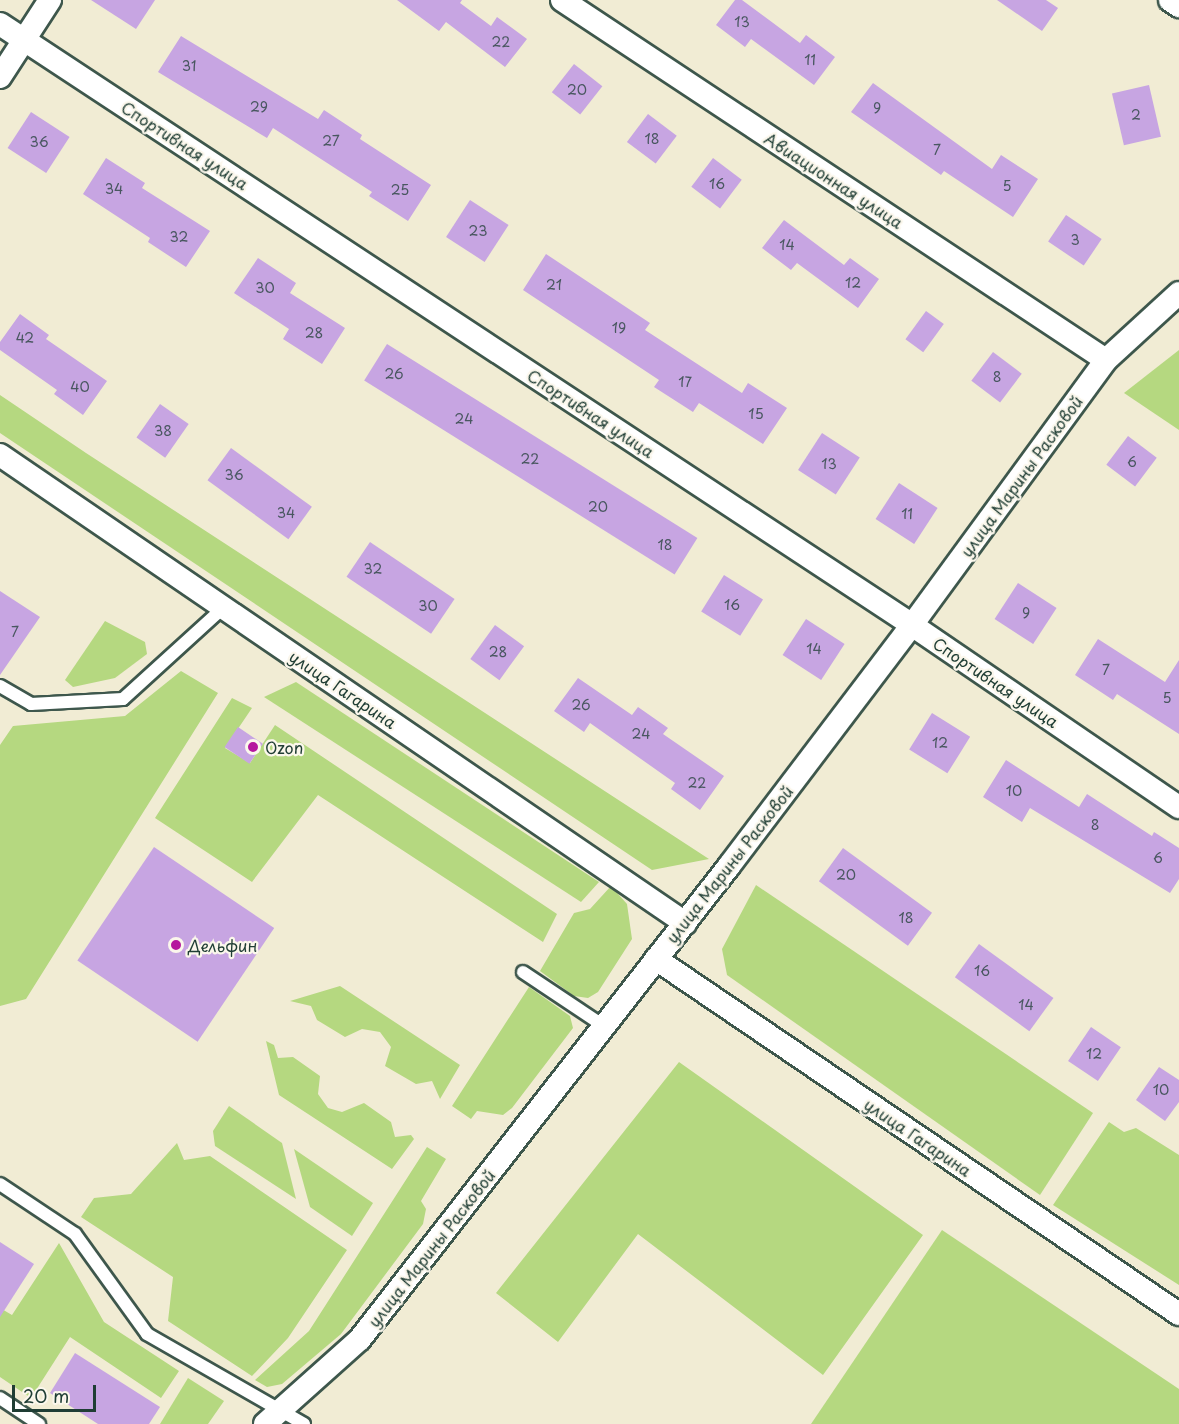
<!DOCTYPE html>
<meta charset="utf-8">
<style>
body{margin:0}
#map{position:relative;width:1179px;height:1424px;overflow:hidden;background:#f1ecd4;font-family:"Playpen Sans",sans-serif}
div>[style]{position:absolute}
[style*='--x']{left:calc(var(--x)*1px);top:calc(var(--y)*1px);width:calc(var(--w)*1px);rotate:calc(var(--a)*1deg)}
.green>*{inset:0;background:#b5d880}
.building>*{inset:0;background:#c7a5e2;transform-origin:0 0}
.roads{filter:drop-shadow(2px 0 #3e574c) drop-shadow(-2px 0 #3e574c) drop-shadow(0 2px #3e574c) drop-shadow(0 -2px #3e574c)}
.service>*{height:12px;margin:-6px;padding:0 6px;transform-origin:6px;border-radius:6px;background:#fff}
.minor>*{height:22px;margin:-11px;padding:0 11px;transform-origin:11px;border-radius:11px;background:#fff}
.dots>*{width:16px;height:16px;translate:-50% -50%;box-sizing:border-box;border:3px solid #fbf7ec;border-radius:50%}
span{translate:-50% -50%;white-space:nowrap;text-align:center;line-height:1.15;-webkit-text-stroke:4.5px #fbf7ec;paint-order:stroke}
.number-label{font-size:14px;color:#495760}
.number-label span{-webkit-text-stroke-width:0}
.street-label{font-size:16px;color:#1f3d34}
.poi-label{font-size:16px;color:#1f3d34}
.left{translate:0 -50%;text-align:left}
.scale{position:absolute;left:12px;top:1385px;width:84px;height:27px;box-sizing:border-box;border:3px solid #1f3d34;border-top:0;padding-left:8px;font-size:18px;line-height:21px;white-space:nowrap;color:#1f3d34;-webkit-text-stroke:4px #fbf7ec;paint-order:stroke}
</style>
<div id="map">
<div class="green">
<div style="clip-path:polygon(1179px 350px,1179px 430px,1124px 393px)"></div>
<div style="clip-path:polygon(0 395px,86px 453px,709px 859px,652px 870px,0 433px)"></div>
<div style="clip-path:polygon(105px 621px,145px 642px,147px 654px,115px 678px,73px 687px,65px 680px)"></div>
<div style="clip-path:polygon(181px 671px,218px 693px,26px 999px,0 1006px,0 745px,13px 726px,125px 716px)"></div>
<div style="clip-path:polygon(296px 682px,599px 882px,581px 902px,264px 697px)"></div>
<div style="clip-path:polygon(232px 698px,252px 708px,225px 748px,250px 763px,275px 725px,557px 914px,543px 942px,318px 795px,252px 882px,155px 818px)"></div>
<div style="clip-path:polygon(756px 885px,1093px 1113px,1040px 1195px,727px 975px,722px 949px)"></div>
<div style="clip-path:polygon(611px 886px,627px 904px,632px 939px,598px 992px,588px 998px,574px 996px,540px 971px,574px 913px,590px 909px)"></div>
<div style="clip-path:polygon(340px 986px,460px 1065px,440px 1099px,432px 1081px,416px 1084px,385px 1066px,391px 1047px,380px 1032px,362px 1029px,345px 1037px,317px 1020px,311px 1006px,290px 1001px)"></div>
<div style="clip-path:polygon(529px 987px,570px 1016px,573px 1028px,512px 1108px,503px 1115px,477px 1111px,471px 1119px,452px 1106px)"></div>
<div style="clip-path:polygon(266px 1041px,274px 1045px,278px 1058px,293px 1057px,320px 1076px,318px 1094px,328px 1108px,342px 1112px,364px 1103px,391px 1122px,395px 1137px,411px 1135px,414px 1139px,392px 1169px,279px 1095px)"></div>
<div style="clip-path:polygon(679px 1062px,923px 1235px,823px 1375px,638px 1234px,558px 1342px,496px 1293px)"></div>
<div style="clip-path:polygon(229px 1106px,282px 1143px,296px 1199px,215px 1146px,213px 1131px)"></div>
<div style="clip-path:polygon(1109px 1122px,1124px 1132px,1136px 1128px,1179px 1155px,1179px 1285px,1053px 1205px)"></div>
<div style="clip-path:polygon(177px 1143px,184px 1160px,210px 1156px,347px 1250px,288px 1338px,252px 1376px,168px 1321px,173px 1277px,81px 1217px,94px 1198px,131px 1194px)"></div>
<div style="clip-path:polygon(427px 1147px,446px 1159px,421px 1201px,426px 1209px,423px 1224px,341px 1334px,282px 1384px,267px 1387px,255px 1380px,309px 1331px)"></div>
<div style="clip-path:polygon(294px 1149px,373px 1203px,352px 1236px,310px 1207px)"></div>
<div style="clip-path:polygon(942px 1230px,1179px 1389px,1179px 1424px,811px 1424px)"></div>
<div style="clip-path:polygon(59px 1243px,104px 1322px,179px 1371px,161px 1398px,70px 1337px,31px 1398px,0 1377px,0 1308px,12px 1315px)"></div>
<div style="clip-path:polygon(188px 1378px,224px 1401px,208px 1424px,160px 1424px)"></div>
</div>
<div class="building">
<div style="clip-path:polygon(91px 0,155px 0,136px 29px)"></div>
<div style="clip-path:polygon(397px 0,462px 0,460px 3px,491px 26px,497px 17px,527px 39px,505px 67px,446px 22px,439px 31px)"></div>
<div style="clip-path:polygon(735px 0,742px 0,800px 43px,806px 35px,835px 57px,814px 85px,751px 39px,745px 47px,716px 25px)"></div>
<div style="clip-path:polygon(997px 0,1046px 0,1058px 8px,1042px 31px)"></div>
<div style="clip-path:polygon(181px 36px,318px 119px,324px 110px,362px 135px,360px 139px,431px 185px,408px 221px,369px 196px,372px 192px,273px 128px,267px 138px,158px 72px)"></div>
<div style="left:574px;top:64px;width:36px;height:36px;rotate:38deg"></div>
<div style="clip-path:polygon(873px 83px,992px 169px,1001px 155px,1038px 179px,1013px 217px,944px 171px,941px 175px,851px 112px)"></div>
<div style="left:1149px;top:85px;width:53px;height:38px;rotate:77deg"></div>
<div style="left:31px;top:112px;width:46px;height:43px;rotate:33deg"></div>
<div style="left:648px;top:114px;width:36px;height:35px;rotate:37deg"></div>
<div style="clip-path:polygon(106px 158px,145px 183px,142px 188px,210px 231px,186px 267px,148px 242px,150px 238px,83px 194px)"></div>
<div style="left:713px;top:158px;width:36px;height:36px;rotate:37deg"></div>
<div style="left:470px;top:200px;width:46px;height:44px;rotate:33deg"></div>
<div style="left:1066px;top:215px;width:43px;height:32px;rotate:34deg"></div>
<div style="clip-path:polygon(784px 220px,844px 265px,850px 258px,879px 279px,858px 308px,797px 263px,791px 270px,762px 248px)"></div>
<div style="clip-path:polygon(546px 254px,650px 323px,645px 330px,742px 393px,748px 383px,787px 408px,763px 444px,699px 403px,693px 412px,654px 387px,659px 380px,523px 290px)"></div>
<div style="clip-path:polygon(258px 258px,296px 283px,290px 293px,345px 328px,322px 364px,283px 339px,289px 329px,234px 293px)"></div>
<div style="left:926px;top:311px;width:22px;height:35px;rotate:36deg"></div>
<div style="clip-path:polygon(20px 314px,49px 335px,46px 339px,107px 381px,83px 415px,54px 394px,57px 390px,0 350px,0 342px)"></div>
<div style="left:387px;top:344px;width:366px;height:43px;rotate:32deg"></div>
<div style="left:993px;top:352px;width:36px;height:36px;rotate:37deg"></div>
<div style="left:160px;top:404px;width:35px;height:41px;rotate:35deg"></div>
<div style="left:822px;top:433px;width:45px;height:44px;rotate:33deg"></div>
<div style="left:1128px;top:436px;width:36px;height:36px;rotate:37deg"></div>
<div style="left:231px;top:448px;width:100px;height:40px;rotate:36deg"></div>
<div style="left:899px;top:483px;width:46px;height:43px;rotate:33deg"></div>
<div style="left:370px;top:542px;width:102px;height:42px;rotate:34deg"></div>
<div style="left:724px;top:575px;width:46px;height:43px;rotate:32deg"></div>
<div style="left:1018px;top:583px;width:46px;height:43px;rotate:33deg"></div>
<div style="clip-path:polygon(0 591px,40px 617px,0 675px)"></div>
<div style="left:806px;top:619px;width:46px;height:43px;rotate:33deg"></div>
<div style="left:495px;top:625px;width:36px;height:42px;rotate:36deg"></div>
<div style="clip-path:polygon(1098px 639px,1165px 682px,1179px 660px,1179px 734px,1117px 694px,1113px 700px,1075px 675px)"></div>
<div style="clip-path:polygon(578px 678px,632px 715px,638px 707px,668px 728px,663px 734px,724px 776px,700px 810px,671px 789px,675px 783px,590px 723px,584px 732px,554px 711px)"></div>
<div style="left:932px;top:713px;width:45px;height:43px;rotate:32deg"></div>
<div style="left:238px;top:727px;width:30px;height:24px;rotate:34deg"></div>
<div style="clip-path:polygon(1006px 760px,1079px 807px,1087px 794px,1152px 836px,1154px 832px,1179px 848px,1179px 879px,1170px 893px,1030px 808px,1022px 822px,983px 797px)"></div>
<div style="left:154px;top:847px;width:145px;height:137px;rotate:34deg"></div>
<div style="left:843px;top:848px;width:110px;height:41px;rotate:36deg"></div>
<div style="left:979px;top:944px;width:92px;height:41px;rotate:36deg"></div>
<div style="left:1091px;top:1027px;width:36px;height:41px;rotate:34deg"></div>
<div style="clip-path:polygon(1159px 1067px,1179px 1080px,1179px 1102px,1165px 1121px,1136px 1100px)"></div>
<div style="clip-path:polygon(0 1242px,34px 1264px,0 1317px)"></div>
<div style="clip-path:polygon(75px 1353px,160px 1407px,149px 1424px,98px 1424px,50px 1393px)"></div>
</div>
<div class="roads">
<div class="service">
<div style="--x:0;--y:686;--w:36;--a:30"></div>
<div style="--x:31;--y:704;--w:92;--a:-3.1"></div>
<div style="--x:123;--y:699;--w:135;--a:-42.3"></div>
<div style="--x:523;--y:972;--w:97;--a:33.7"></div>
<div style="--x:0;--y:1184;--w:90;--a:33.7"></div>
<div style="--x:75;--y:1234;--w:123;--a:54.2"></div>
<div style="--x:147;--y:1334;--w:181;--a:29.8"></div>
<div style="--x:0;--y:1398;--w:47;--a:33.7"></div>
</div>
<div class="minor">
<div style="--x:562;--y:0;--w:652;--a:33.5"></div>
<div style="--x:1170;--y:0;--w:11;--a:34"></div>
<div style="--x:0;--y:24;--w:1092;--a:33.38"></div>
<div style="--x:912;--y:625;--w:323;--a:34.3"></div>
<div style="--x:0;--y:77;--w:92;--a:-57"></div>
<div style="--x:0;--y:455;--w:830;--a:34.34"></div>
<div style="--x:656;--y:959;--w:632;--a:34.17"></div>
<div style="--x:265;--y:1424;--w:127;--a:-41.8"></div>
<div style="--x:360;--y:1339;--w:600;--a:-52.04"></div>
<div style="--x:729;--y:866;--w:303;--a:-52.8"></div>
<div style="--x:912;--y:625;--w:328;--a:-53.8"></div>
<div style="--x:1106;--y:360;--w:99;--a:-42.5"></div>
</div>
</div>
<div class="dots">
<div style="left:253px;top:747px;background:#b5179e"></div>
<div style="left:176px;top:945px;background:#b5179e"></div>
</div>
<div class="number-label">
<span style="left:742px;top:22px">13</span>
<span style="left:501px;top:42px">22</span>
<span style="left:810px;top:60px">11</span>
<span style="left:189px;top:66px">31</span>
<span style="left:577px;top:90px">20</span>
<span style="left:259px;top:107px">29</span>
<span style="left:877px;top:108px">9</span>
<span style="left:1136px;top:115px">2</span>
<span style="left:652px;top:139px">18</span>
<span style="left:331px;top:141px">27</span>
<span style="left:39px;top:142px">36</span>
<span style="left:937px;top:150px">7</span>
<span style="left:717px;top:184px">16</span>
<span style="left:1007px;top:186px">5</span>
<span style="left:114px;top:189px">34</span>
<span style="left:400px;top:190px">25</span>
<span style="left:478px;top:231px">23</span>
<span style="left:179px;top:237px">32</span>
<span style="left:1075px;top:240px">3</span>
<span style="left:787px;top:245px">14</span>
<span style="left:853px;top:283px">12</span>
<span style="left:554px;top:285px">21</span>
<span style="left:265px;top:288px">30</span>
<span style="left:619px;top:328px">19</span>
<span style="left:314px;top:333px">28</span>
<span style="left:25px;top:338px">42</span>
<span style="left:394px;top:374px">26</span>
<span style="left:997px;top:377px">8</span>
<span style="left:685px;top:382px">17</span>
<span style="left:80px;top:387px">40</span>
<span style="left:756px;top:414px">15</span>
<span style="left:464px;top:419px">24</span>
<span style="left:163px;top:431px">38</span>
<span style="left:530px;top:459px">22</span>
<span style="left:1132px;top:462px">6</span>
<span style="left:829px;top:464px">13</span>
<span style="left:234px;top:475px">36</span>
<span style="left:598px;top:507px">20</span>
<span style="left:286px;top:513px">34</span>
<span style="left:907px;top:514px">11</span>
<span style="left:665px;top:545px">18</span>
<span style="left:373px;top:569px">32</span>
<span style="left:732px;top:605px">16</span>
<span style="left:428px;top:606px">30</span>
<span style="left:1026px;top:613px">9</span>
<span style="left:15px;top:632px">7</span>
<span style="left:814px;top:649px">14</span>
<span style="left:498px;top:652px">28</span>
<span style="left:1106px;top:670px">7</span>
<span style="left:1167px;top:698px">5</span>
<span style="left:581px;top:705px">26</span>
<span style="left:641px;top:734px">24</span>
<span style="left:940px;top:743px">12</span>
<span style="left:697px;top:783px">22</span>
<span style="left:1014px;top:791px">10</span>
<span style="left:1095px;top:825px">8</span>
<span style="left:1158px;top:858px">6</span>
<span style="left:846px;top:875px">20</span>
<span style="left:906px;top:918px">18</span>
<span style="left:982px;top:971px">16</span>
<span style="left:1026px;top:1005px">14</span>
<span style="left:1094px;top:1054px">12</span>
<span style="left:1161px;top:1090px">10</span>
</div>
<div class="street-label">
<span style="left:185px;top:145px;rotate:33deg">Спортивная улица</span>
<span style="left:834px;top:180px;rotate:33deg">Авиационная улица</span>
<span style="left:591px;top:413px;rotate:33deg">Спортивная улица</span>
<span style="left:1021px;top:476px;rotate:-54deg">улица Марины Расковой</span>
<span style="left:996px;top:682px;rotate:34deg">Спортивная улица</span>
<span style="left:343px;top:689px;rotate:34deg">улица Гагарина</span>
<span style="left:729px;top:864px;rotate:-52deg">улица Марины Расковой</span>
<span style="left:918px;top:1137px;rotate:34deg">улица Гагарина</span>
<span style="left:431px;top:1248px;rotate:-52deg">улица Марины Расковой</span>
</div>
<div class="poi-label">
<span class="left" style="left:265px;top:747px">Ozon</span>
<span class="left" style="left:188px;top:945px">Дельфин</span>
</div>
<div class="scale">20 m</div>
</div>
